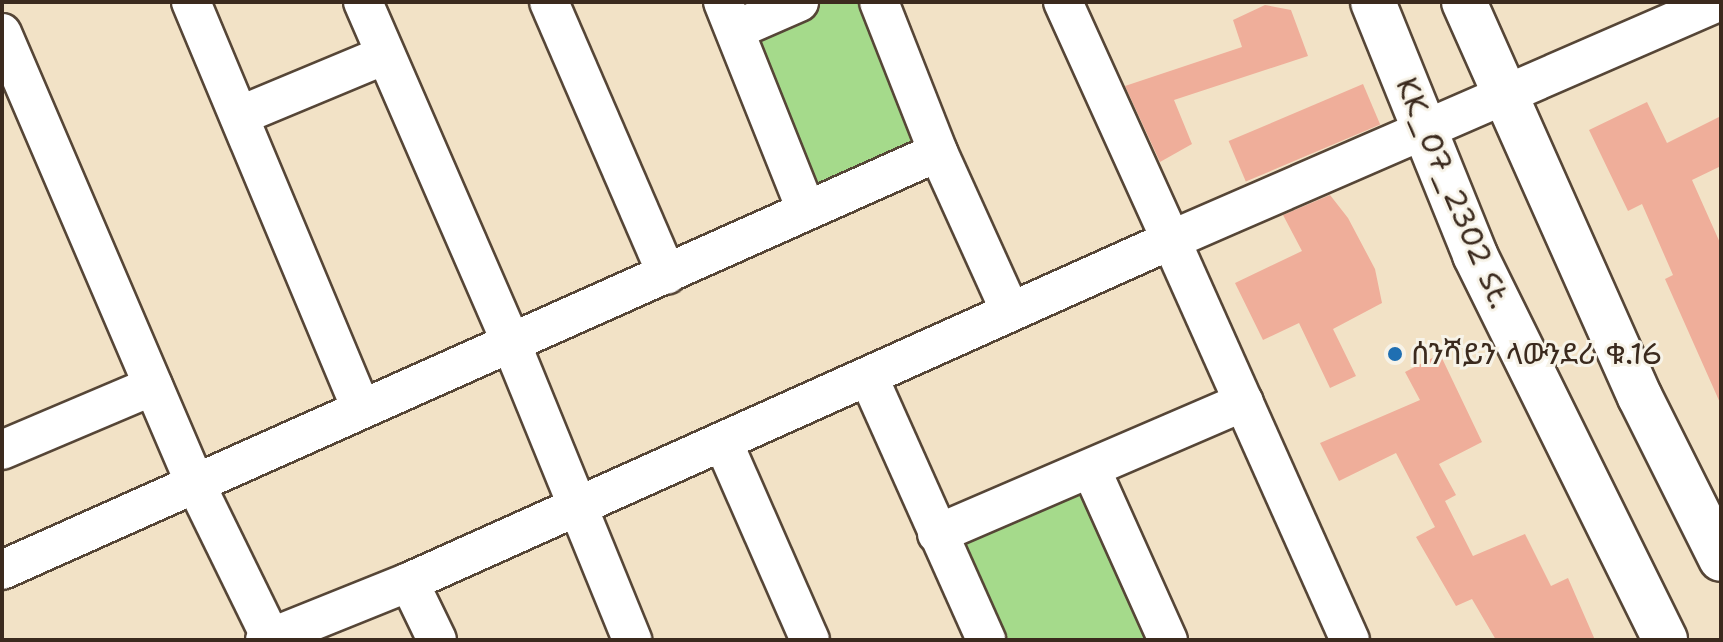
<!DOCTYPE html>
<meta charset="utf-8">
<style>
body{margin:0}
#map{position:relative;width:1723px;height:642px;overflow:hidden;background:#f2e2c6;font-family:"Shantell Sans","Noto Sans Ethiopic",sans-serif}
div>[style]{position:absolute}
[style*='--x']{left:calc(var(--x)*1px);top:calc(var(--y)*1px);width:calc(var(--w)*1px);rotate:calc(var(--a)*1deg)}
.green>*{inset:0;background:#a5da8b}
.building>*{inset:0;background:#efae9a;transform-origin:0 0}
.roads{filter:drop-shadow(2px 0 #564637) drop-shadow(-2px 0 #564637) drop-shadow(0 2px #564637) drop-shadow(0 -2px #564637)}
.minor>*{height:38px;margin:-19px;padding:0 19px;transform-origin:19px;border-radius:19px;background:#fff}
.major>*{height:44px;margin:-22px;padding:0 22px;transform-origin:22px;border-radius:22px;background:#fff}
.dots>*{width:22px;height:22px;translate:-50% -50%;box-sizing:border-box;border:4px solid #f7f3e8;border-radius:50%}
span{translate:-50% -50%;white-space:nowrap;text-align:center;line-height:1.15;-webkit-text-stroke:6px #f7f3e8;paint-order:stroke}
.street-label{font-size:30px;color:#3b2a1e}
.poi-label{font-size:30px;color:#3b2a1e}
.left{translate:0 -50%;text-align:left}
.frame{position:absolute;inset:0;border:4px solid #3b2a1e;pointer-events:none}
</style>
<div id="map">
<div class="green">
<div style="clip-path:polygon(799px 2px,879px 2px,938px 152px,806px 209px,735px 30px)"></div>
<div style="clip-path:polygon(1091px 469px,1168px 640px,986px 640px,937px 534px)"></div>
</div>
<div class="building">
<div style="clip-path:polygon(1265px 5px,1291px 10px,1308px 56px,1174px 100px,1192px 144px,1160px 162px,1125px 86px,1242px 47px,1233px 20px)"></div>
<div style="left:1363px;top:84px;width:44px;height:146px;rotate:67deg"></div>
<div style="clip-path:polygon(1647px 102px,1667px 143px,1721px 116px,1721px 166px,1692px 180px,1721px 245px,1721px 405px,1665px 279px,1673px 275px,1642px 204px,1628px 211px,1589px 130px)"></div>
<div style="clip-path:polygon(1330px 195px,1348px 218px,1375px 269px,1382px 303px,1333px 329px,1356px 376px,1330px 388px,1299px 323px,1263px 340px,1235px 283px,1302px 251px,1283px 215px)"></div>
<div style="clip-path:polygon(1440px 354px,1482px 442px,1439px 464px,1456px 495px,1445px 501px,1473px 556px,1525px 534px,1551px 586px,1568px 578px,1595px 640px,1496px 640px,1472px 599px,1456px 606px,1416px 537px,1435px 527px,1396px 453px,1339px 481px,1320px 443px,1420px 400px,1405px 372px)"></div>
</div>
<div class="roads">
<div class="minor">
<div style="--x:191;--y:2;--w:440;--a:67.3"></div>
<div style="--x:363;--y:2;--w:372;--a:66.5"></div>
<div style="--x:511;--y:343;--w:321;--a:67.8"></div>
<div style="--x:549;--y:2;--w:297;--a:66.6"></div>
<div style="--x:723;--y:2;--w:223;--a:68.2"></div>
<div style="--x:879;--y:2;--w:161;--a:68.5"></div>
<div style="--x:938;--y:152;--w:175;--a:65.6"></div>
<div style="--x:1063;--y:2;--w:261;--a:65.6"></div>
<div style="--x:1171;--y:240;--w:597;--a:-23.51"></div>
<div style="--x:735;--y:30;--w:70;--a:-23.6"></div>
<div style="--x:2;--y:33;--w:492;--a:66.8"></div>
<div style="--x:196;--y:485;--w:173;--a:63.9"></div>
<div style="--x:241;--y:115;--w:156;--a:-22.6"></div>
<div style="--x:869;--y:378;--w:287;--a:65.9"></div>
<div style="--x:723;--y:442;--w:216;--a:66.3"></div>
<div style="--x:2;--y:450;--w:164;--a:-23"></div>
<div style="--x:1091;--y:469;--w:188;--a:65.8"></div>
<div style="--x:937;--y:534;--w:334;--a:-23.3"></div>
<div style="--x:2;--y:570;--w:1025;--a:-24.06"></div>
<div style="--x:409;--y:582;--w:64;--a:64.2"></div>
<div style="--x:265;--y:640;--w:155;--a:-21.9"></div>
<div style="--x:409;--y:582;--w:835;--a:-24.17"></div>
<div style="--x:1171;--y:240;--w:438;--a:65.9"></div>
</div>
<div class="major">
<div style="--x:1373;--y:2;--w:273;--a:68"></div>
<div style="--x:1475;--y:255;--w:429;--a:63.7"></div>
<div style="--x:1464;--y:2;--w:432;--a:66"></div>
<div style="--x:1640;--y:397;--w:181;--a:63.4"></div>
</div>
</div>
<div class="dots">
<div style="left:1395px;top:354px;background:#1f6fb2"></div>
</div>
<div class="street-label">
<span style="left:1453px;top:193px;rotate:67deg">KK_07_2302 St.</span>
</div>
<div class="poi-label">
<span class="left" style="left:1411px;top:354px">ሰንሻይን ላውንደሪ ቁ.16</span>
</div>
<div class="frame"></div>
</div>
